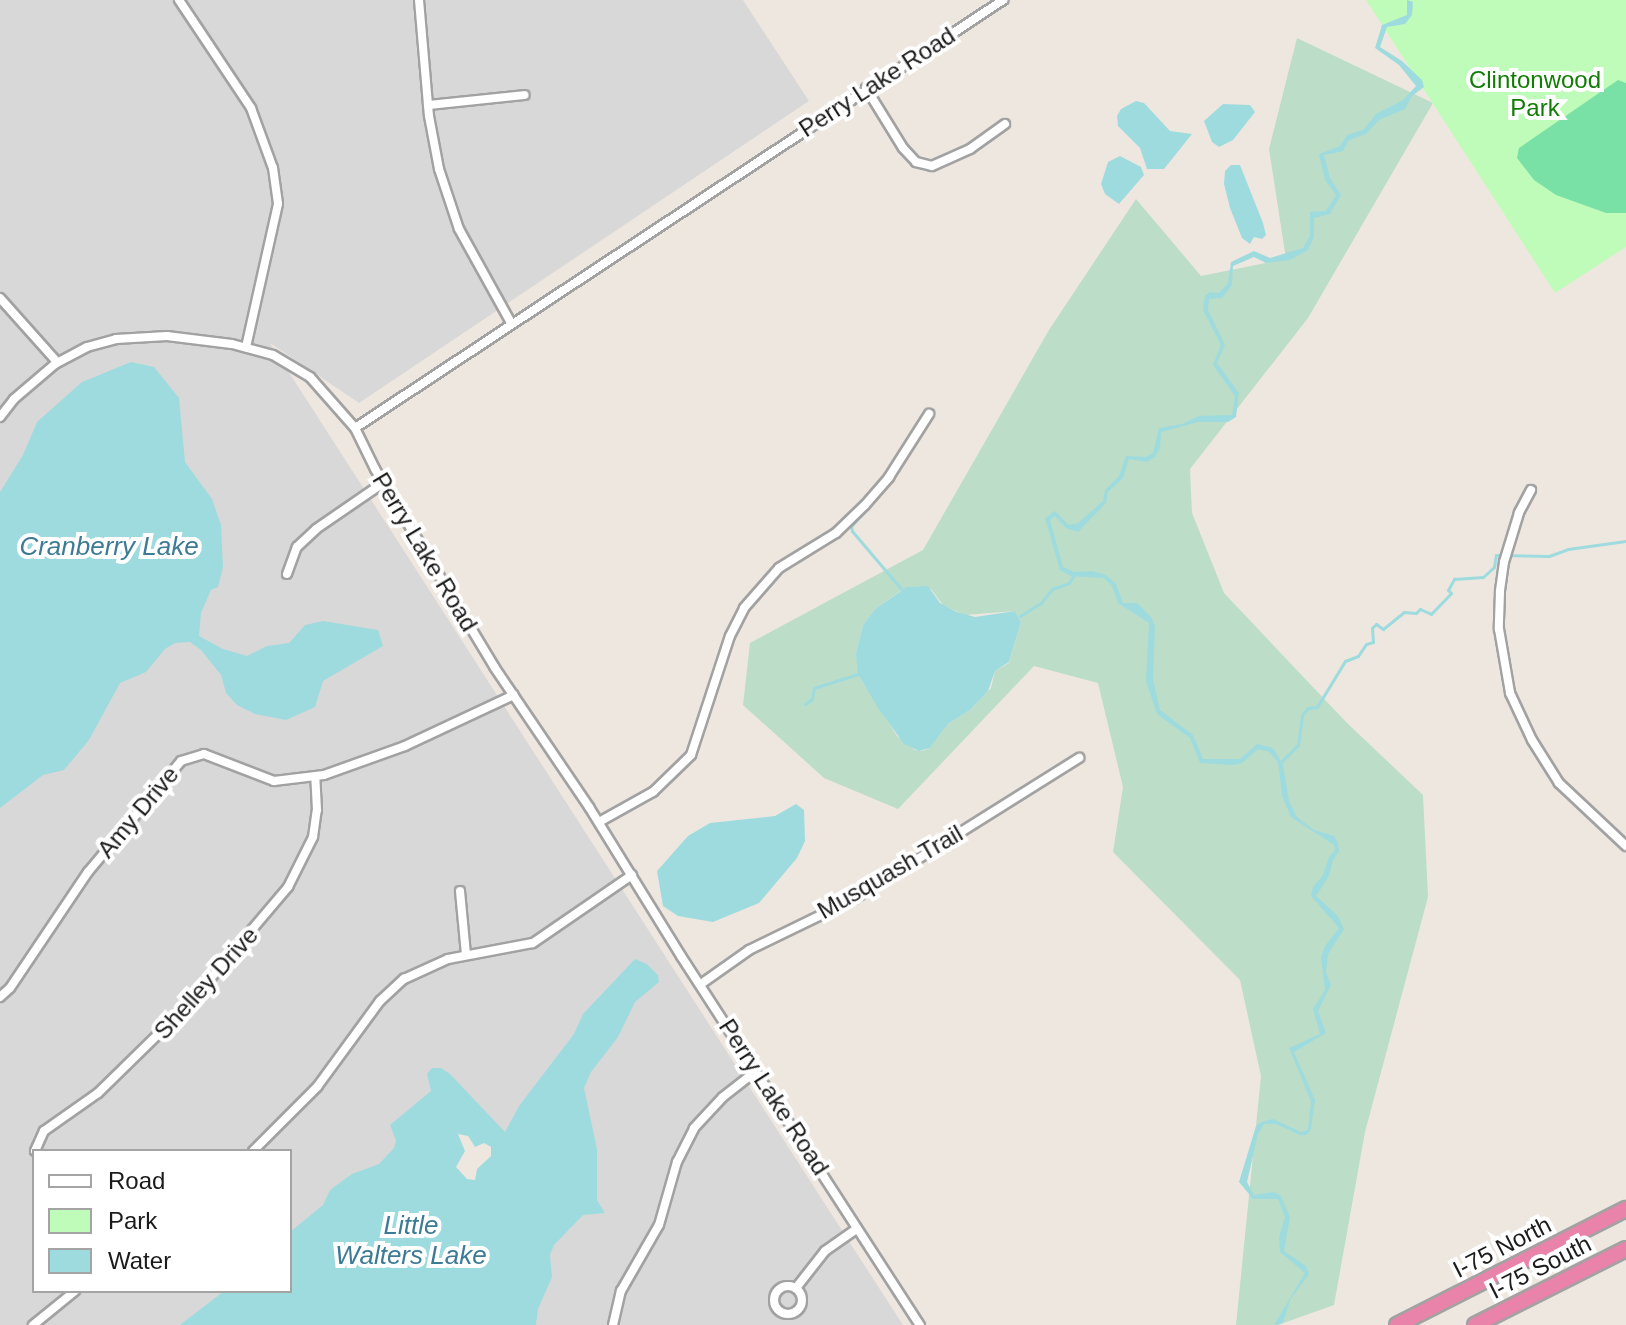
<!DOCTYPE html>
<style>
body{margin:0}
#map{position:relative;width:1626px;height:1325px;overflow:hidden;background:#eee7e0;font-family:Helvetica,sans-serif}
div>[style]{position:absolute}
[style*='--x']{left:calc(var(--x)*1px);top:calc(var(--y)*1px);width:calc(var(--w)*1px);rotate:calc(var(--a)*1deg)}
.residential>*{inset:0;background:#d9d8d8}
.wetland>*{inset:0;background:#bcddc8}
.park>*{inset:0;background:#c0fcb9}
.pitch>*{inset:0;background:#79e1a6}
.water>*{inset:0;background:#9edbde}
.stream>*{height:3px;margin:-1.5px;padding:0 1.5px;transform-origin:1.5px;border-radius:1.5px;background:#9edbde}
.roads{filter:drop-shadow(2px 0 #a2a2a2) drop-shadow(-2px 0 #a2a2a2) drop-shadow(0 2px #a2a2a2) drop-shadow(0 -2px #a2a2a2)}
.street>*{height:8px;margin:-4px;padding:0 4px;transform-origin:4px;border-radius:4px;background:#fff}
.street>.ring{margin:-4px;padding:0;box-sizing:content-box;background:none;border:8px solid #fff;border-radius:50%}
.highway>*{height:14px;margin:-7px;padding:0 7px;transform-origin:7px;border-radius:7px;background:#ea83a9}
span{translate:-50% -50%;white-space:nowrap;text-align:center;line-height:1.15;-webkit-text-stroke:8px #fff;paint-order:stroke}
.park-label{font-size:24px;color:#127d06}
.street-label{font-size:24px;color:#1b1b1b}
.water-label{font-size:26px;color:#3c7a96;font-style:italic}
.legend{position:absolute;left:32px;top:1149px;width:260px;height:144px;box-sizing:border-box;background:#fff;border:2px solid #a4a4a4;margin:0;padding:10px 14px;list-style:none;font-size:24px;color:#1b1b1b}
.legend li{display:flex;align-items:center;gap:16px;height:40px}
.legend b{width:40px;border:2px solid #a4a4a4}
</style>
<div id="map">
<div class="residential">
<div style="clip-path:polygon(evenodd,0 0,743px 0,809px 101px,359px 403px,270px 343px,903px 1325px,0 1325px,0 0,457px 1106px,529px 1169px,470px 1262px,424px 1136px,457px 1106px,0 0,34px 1151px,290px 1151px,290px 1291px,34px 1291px,34px 1151px)"></div>
</div>
<div class="wetland">
<div style="clip-path:polygon(evenodd,1297px 38px,1433px 103px,1308px 318px,1190px 469px,1192px 513px,1224px 593px,1346px 722px,1423px 795px,1428px 897px,1365px 1132px,1334px 1305px,1278px 1325px,1236px 1325px,1261px 1076px,1240px 980px,1113px 852px,1123px 787px,1098px 683px,1034px 666px,898px 809px,824px 778px,743px 705px,750px 643px,923px 550px,1049px 330px,1136px 199px,1201px 276px,1286px 259px,1269px 149px,1297px 38px,931px 589px,943px 605px,965px 615px,1015px 611px,1021px 622px,1009px 663px,995px 671px,991px 688px,970px 710px,948px 724px,930px 748px,922px 751px,915px 750px,897px 736px,862px 681px,856px 653px,863px 625px,875px 609px,902px 590px,931px 589px)"></div>
</div>
<div class="park">
<div style="clip-path:polygon(1366px 0,1626px 0,1626px 247px,1555px 293px)"></div>
</div>
<div class="pitch">
<div style="clip-path:polygon(1618px 80px,1626px 83px,1626px 213px,1606px 213px,1556px 195px,1534px 180px,1517px 158px,1519px 148px)"></div>
</div>
<div class="water">
<div style="clip-path:polygon(1407px 0,1413px 2px,1412px 15px,1405px 24px,1387px 27px,1380px 47px,1402px 61px,1422px 80px,1424px 87px,1412px 96px,1405px 109px,1379px 120px,1366px 134px,1349px 140px,1343px 151px,1324px 155px,1330px 178px,1341px 195px,1330px 214px,1314px 218px,1314px 237px,1308px 250px,1290px 260px,1266px 263px,1254px 257px,1233px 266px,1232px 285px,1222px 298px,1209px 299px,1208px 310px,1225px 345px,1217px 363px,1239px 393px,1236px 417px,1228px 422px,1198px 422px,1161px 432px,1160px 448px,1155px 457px,1147px 462px,1129px 459px,1123px 478px,1108px 492px,1106px 503px,1078px 532px,1066px 528px,1055px 516px,1050px 520px,1063px 567px,1074px 572px,1092px 571px,1106px 575px,1116px 584px,1123px 603px,1137px 603px,1151px 617px,1155px 626px,1153px 680px,1160px 710px,1193px 735px,1203px 759px,1240px 759px,1257px 744px,1273px 748px,1283px 765px,1289px 801px,1297px 817px,1314px 830px,1334px 836px,1338px 843px,1339px 851px,1333px 860px,1329px 876px,1316px 896px,1338px 916px,1344px 929px,1328px 954px,1326px 972px,1331px 985px,1318px 1011px,1326px 1033px,1294px 1052px,1315px 1100px,1311px 1129px,1307px 1135px,1300px 1135px,1276px 1124px,1264px 1124px,1258px 1134px,1247px 1182px,1254px 1195px,1274px 1192px,1281px 1196px,1290px 1217px,1284px 1251px,1306px 1266px,1309px 1274px,1290px 1300px,1283px 1323px,1274px 1325px,1305px 1273px,1280px 1252px,1279px 1237px,1285px 1217px,1278px 1199px,1253px 1199px,1239px 1182px,1256px 1126px,1262px 1122px,1273px 1119px,1301px 1132px,1308px 1130px,1311px 1101px,1289px 1048px,1320px 1034px,1313px 1009px,1325px 990px,1321px 957px,1325px 946px,1339px 928px,1311px 896px,1313px 887px,1323px 875px,1329px 857px,1335px 850px,1334px 845px,1291px 817px,1282px 796px,1278px 762px,1269px 752px,1258px 749px,1242px 763px,1233px 765px,1200px 763px,1190px 738px,1157px 714px,1146px 681px,1149px 623px,1118px 603px,1112px 586px,1104px 578px,1071px 576px,1060px 570px,1045px 518px,1055px 511px,1069px 525px,1078px 523px,1103px 501px,1105px 490px,1119px 476px,1126px 456px,1146px 457px,1153px 453px,1159px 428px,1182px 424px,1199px 416px,1232px 415px,1235px 396px,1213px 365px,1221px 345px,1203px 310px,1205px 296px,1210px 292px,1219px 293px,1228px 283px,1231px 262px,1254px 251px,1270px 258px,1303px 248px,1310px 236px,1310px 212px,1326px 211px,1336px 195px,1325px 180px,1319px 154px,1340px 146px,1347px 135px,1363px 130px,1376px 114px,1403px 100px,1416px 86px,1399px 65px,1375px 48px,1382px 25px,1407px 15px)"></div>
<div style="clip-path:polygon(1136px 101px,1144px 103px,1170px 131px,1192px 134px,1164px 169px,1147px 169px,1140px 148px,1118px 126px,1117px 116px,1121px 109px)"></div>
<div style="clip-path:polygon(1223px 104px,1250px 105px,1255px 112px,1233px 140px,1219px 147px,1212px 142px,1204px 121px)"></div>
<div style="clip-path:polygon(1120px 156px,1141px 167px,1144px 175px,1119px 204px,1105px 194px,1101px 184px,1108px 162px)"></div>
<div style="clip-path:polygon(1231px 165px,1240px 165px,1263px 223px,1266px 235px,1262px 239px,1254px 237px,1250px 244px,1242px 238px,1230px 208px,1224px 184px,1225px 171px)"></div>
<div style="clip-path:polygon(131px 362px,154px 367px,179px 398px,185px 462px,212px 499px,221px 525px,223px 567px,218px 587px,211px 590px,201px 613px,199px 636px,223px 649px,247px 656px,267px 646px,289px 643px,305px 625px,323px 621px,378px 630px,383px 646px,323px 681px,315px 707px,286px 720px,255px 714px,237px 705px,226px 693px,221px 675px,201px 650px,190px 642px,175px 643px,165px 649px,146px 672px,120px 683px,89px 740px,64px 770px,43px 775px,0 808px,0 492px,23px 455px,37px 422px,82px 382px)"></div>
<div style="clip-path:polygon(928px 586px,940px 603px,957px 612px,975px 617px,1015px 611px,1021px 622px,1009px 662px,995px 671px,988px 691px,970px 710px,948px 724px,930px 748px,919px 751px,904px 744px,878px 708px,858px 674px,856px 653px,863px 625px,875px 609px,907px 587px)"></div>
<div style="clip-path:polygon(796px 804px,804px 810px,805px 841px,797px 858px,759px 903px,713px 922px,678px 916px,663px 906px,657px 871px,688px 836px,710px 823px,775px 816px)"></div>
<div style="clip-path:polygon(evenodd,635px 959px,647px 964px,658px 975px,659px 982px,635px 1002px,618px 1037px,591px 1072px,584px 1088px,597px 1149px,597px 1200px,605px 1213px,583px 1215px,554px 1245px,550px 1255px,552px 1277px,538px 1309px,536px 1325px,180px 1325px,224px 1291px,290px 1291px,290px 1232px,323px 1205px,330px 1190px,352px 1174px,379px 1164px,394px 1148px,396px 1141px,390px 1125px,431px 1091px,427px 1074px,432px 1068px,441px 1068px,450px 1074px,505px 1132px,519px 1106px,574px 1034px,583px 1014px,635px 959px,458px 1134px,468px 1136px,475px 1147px,484px 1143px,491px 1147px,491px 1156px,477px 1169px,475px 1180px,467px 1179px,456px 1167px,465px 1151px,458px 1134px)"></div>
</div>
<div class="stream">
<div style="--x:865;--y:511;--w:21;--a:133"></div>
<div style="--x:851;--y:526;--w:5;--a:79"></div>
<div style="--x:852;--y:531;--w:77;--a:49.7"></div>
<div style="--x:1020;--y:616;--w:25;--a:-32"></div>
<div style="--x:1041;--y:603;--w:18;--a:-52"></div>
<div style="--x:1052;--y:589;--w:18;--a:-19"></div>
<div style="--x:1069;--y:583;--w:9;--a:-58"></div>
<div style="--x:805;--y:704;--w:9;--a:-36"></div>
<div style="--x:812;--y:699;--w:11;--a:-80"></div>
<div style="--x:814;--y:688;--w:46;--a:-17.7"></div>
<div style="--x:1281;--y:762;--w:24;--a:-45"></div>
<div style="--x:1298;--y:745;--w:30;--a:-82"></div>
<div style="--x:1302;--y:715;--w:9;--a:-49"></div>
<div style="--x:1308;--y:708;--w:9;--a:-6"></div>
<div style="--x:1317;--y:707;--w:54;--a:-58.7"></div>
<div style="--x:1345;--y:661;--w:14;--a:-21"></div>
<div style="--x:1358;--y:656;--w:14;--a:-56"></div>
<div style="--x:1366;--y:644;--w:7;--a:-16"></div>
<div style="--x:1373;--y:642;--w:14;--a:-94"></div>
<div style="--x:1372;--y:628;--w:6;--a:-45"></div>
<div style="--x:1376;--y:624;--w:9;--a:36"></div>
<div style="--x:1383;--y:629;--w:27;--a:-39"></div>
<div style="--x:1404;--y:612;--w:12;--a:5"></div>
<div style="--x:1416;--y:613;--w:6;--a:-45"></div>
<div style="--x:1420;--y:609;--w:12;--a:24"></div>
<div style="--x:1431;--y:614;--w:29;--a:-46"></div>
<div style="--x:1451;--y:593;--w:4;--a:-135"></div>
<div style="--x:1448;--y:590;--w:13;--a:-61"></div>
<div style="--x:1454;--y:579;--w:29;--a:-4"></div>
<div style="--x:1483;--y:577;--w:15;--a:-42"></div>
<div style="--x:1494;--y:567;--w:12;--a:-81"></div>
<div style="--x:1496;--y:555;--w:53;--a:1.1"></div>
<div style="--x:1549;--y:556;--w:20;--a:-20"></div>
<div style="--x:1568;--y:549;--w:59;--a:-7.9"></div>
</div>
<div class="roads">
<div class="street">
<div style="--x:179;--y:0;--w:130;--a:56.3"></div>
<div style="--x:251;--y:108;--w:64;--a:69.9"></div>
<div style="--x:273;--y:168;--w:36;--a:82"></div>
<div style="--x:278;--y:204;--w:147;--a:102.6"></div>
<div style="--x:419;--y:0;--w:116;--a:85.1"></div>
<div style="--x:429;--y:116;--w:54;--a:79.3"></div>
<div style="--x:439;--y:169;--w:63;--a:71.6"></div>
<div style="--x:459;--y:229;--w:107;--a:61"></div>
<div style="--x:866;--y:88;--w:70;--a:58.3"></div>
<div style="--x:903;--y:148;--w:19;--a:47"></div>
<div style="--x:916;--y:162;--w:16;--a:14"></div>
<div style="--x:932;--y:166;--w:42;--a:-24.1"></div>
<div style="--x:970;--y:149;--w:43;--a:-35.5"></div>
<div style="--x:428;--y:105;--w:97;--a:-5.9"></div>
<div style="--x:0;--y:298;--w:86;--a:48.3"></div>
<div style="--x:0;--y:417;--w:23;--a:-52"></div>
<div style="--x:14;--y:399;--w:54;--a:-40.5"></div>
<div style="--x:55;--y:364;--w:36;--a:-28"></div>
<div style="--x:87;--y:347;--w:30;--a:-15"></div>
<div style="--x:116;--y:339;--w:51;--a:-3.4"></div>
<div style="--x:167;--y:336;--w:65;--a:7"></div>
<div style="--x:232;--y:344;--w:42;--a:15"></div>
<div style="--x:273;--y:355;--w:43;--a:30.7"></div>
<div style="--x:310;--y:377;--w:68;--a:48.6"></div>
<div style="--x:355;--y:428;--w:46;--a:64"></div>
<div style="--x:375;--y:469;--w:232;--a:58.9"></div>
<div style="--x:495;--y:668;--w:168;--a:55.9"></div>
<div style="--x:589;--y:807;--w:175;--a:58.3"></div>
<div style="--x:681;--y:956;--w:440;--a:57.1"></div>
<div style="--x:355;--y:428;--w:777;--a:-33.44"></div>
<div style="--x:1531;--y:490;--w:26;--a:118"></div>
<div style="--x:1519;--y:513;--w:51;--a:107"></div>
<div style="--x:1504;--y:562;--w:30;--a:98"></div>
<div style="--x:1500;--y:592;--w:37;--a:92"></div>
<div style="--x:1499;--y:629;--w:65;--a:80.2"></div>
<div style="--x:1510;--y:693;--w:52;--a:64.9"></div>
<div style="--x:1532;--y:740;--w:51;--a:57.9"></div>
<div style="--x:1559;--y:783;--w:92;--a:43.2"></div>
<div style="--x:287;--y:574;--w:29;--a:-70"></div>
<div style="--x:297;--y:547;--w:26;--a:-43"></div>
<div style="--x:316;--y:529;--w:81;--a:-34.5"></div>
<div style="--x:599;--y:822;--w:62;--a:-29.1"></div>
<div style="--x:653;--y:792;--w:53;--a:-44.2"></div>
<div style="--x:691;--y:755;--w:125;--a:-71.9"></div>
<div style="--x:730;--y:636;--w:31;--a:-63"></div>
<div style="--x:744;--y:608;--w:53;--a:-48.8"></div>
<div style="--x:779;--y:568;--w:67;--a:-31.6"></div>
<div style="--x:836;--y:533;--w:40;--a:-44"></div>
<div style="--x:865;--y:505;--w:37;--a:-49"></div>
<div style="--x:889;--y:477;--w:75;--a:-57.6"></div>
<div style="--x:460;--y:891;--w:64;--a:84.6"></div>
<div style="--x:701;--y:984;--w:59;--a:-35.3"></div>
<div style="--x:749;--y:950;--w:117;--a:-25.9"></div>
<div style="--x:854;--y:899;--w:266;--a:-32.1"></div>
<div style="--x:0;--y:997;--w:13;--a:-42"></div>
<div style="--x:10;--y:988;--w:140;--a:-56.1"></div>
<div style="--x:88;--y:872;--w:145;--a:-50"></div>
<div style="--x:181;--y:761;--w:24;--a:-17"></div>
<div style="--x:204;--y:754;--w:75;--a:21.1"></div>
<div style="--x:274;--y:781;--w:50;--a:-6.8"></div>
<div style="--x:324;--y:775;--w:86;--a:-19.7"></div>
<div style="--x:405;--y:746;--w:120;--a:-25.1"></div>
<div style="--x:35;--y:1151;--w:22;--a:-66"></div>
<div style="--x:44;--y:1131;--w:66;--a:-35.1"></div>
<div style="--x:98;--y:1093;--w:126;--a:-44.4"></div>
<div style="--x:188;--y:1005;--w:155;--a:-49.7"></div>
<div style="--x:288;--y:887;--w:56;--a:-63.4"></div>
<div style="--x:313;--y:837;--w:27;--a:-82"></div>
<div style="--x:317;--y:810;--w:33;--a:-93"></div>
<div style="--x:253;--y:1151;--w:91;--a:-45"></div>
<div style="--x:317;--y:1087;--w:107;--a:-53.8"></div>
<div style="--x:380;--y:1001;--w:33;--a:-43"></div>
<div style="--x:404;--y:979;--w:48;--a:-24.4"></div>
<div style="--x:448;--y:959;--w:86;--a:-10.7"></div>
<div style="--x:533;--y:943;--w:120;--a:-34.5"></div>
<div class="ring" style="left:774px;top:1286px;width:20px;height:20px"></div>
<div style="--x:796;--y:1288;--w:47;--a:-51.9"></div>
<div style="--x:825;--y:1251;--w:39;--a:-35"></div>
<div style="--x:33;--y:1325;--w:54;--a:-39"></div>
<div style="--x:613;--y:1325;--w:35;--a:-77"></div>
<div style="--x:621;--y:1291;--w:76;--a:-60.1"></div>
<div style="--x:659;--y:1225;--w:66;--a:-74.1"></div>
<div style="--x:677;--y:1162;--w:38;--a:-63"></div>
<div style="--x:694;--y:1128;--w:42;--a:-46.9"></div>
<div style="--x:723;--y:1097;--w:42;--a:-38.2"></div>
</div>
<div class="highway">
<div style="--x:1397;--y:1325;--w:257;--a:-26.9"></div>
<div style="--x:1475;--y:1325;--w:169;--a:-26.7"></div>
</div>
</div>
<div class="park-label">
<span style="left:1535px;top:94px">Clintonwood<br>Park</span>
</div>
<div class="street-label">
<span style="left:877px;top:82px;rotate:-33deg">Perry Lake Road</span>
<span style="left:425px;top:552px;rotate:59deg">Perry Lake Road</span>
<span style="left:138px;top:812px;rotate:-50deg">Amy Drive</span>
<span style="left:890px;top:872px;rotate:-30deg">Musquash Trail</span>
<span style="left:206px;top:983px;rotate:-48deg">Shelley Drive</span>
<span style="left:774px;top:1097px;rotate:57deg">Perry Lake Road</span>
<span style="left:1502px;top:1247px;rotate:-27deg">I-75 North</span>
<span style="left:1540px;top:1267px;rotate:-27deg">I-75 South</span>
</div>
<div class="water-label">
<span style="left:109px;top:547px">Cranberry Lake</span>
<span style="left:411px;top:1241px">Little<br>Walters Lake</span>
</div>
<ul class="legend">
<li><b style="height:10px;background:#fff"></b>Road</li>
<li><b style="height:22px;background:#c0fcb9"></b>Park</li>
<li><b style="height:22px;background:#9edbde"></b>Water</li>
</ul>
</div>
